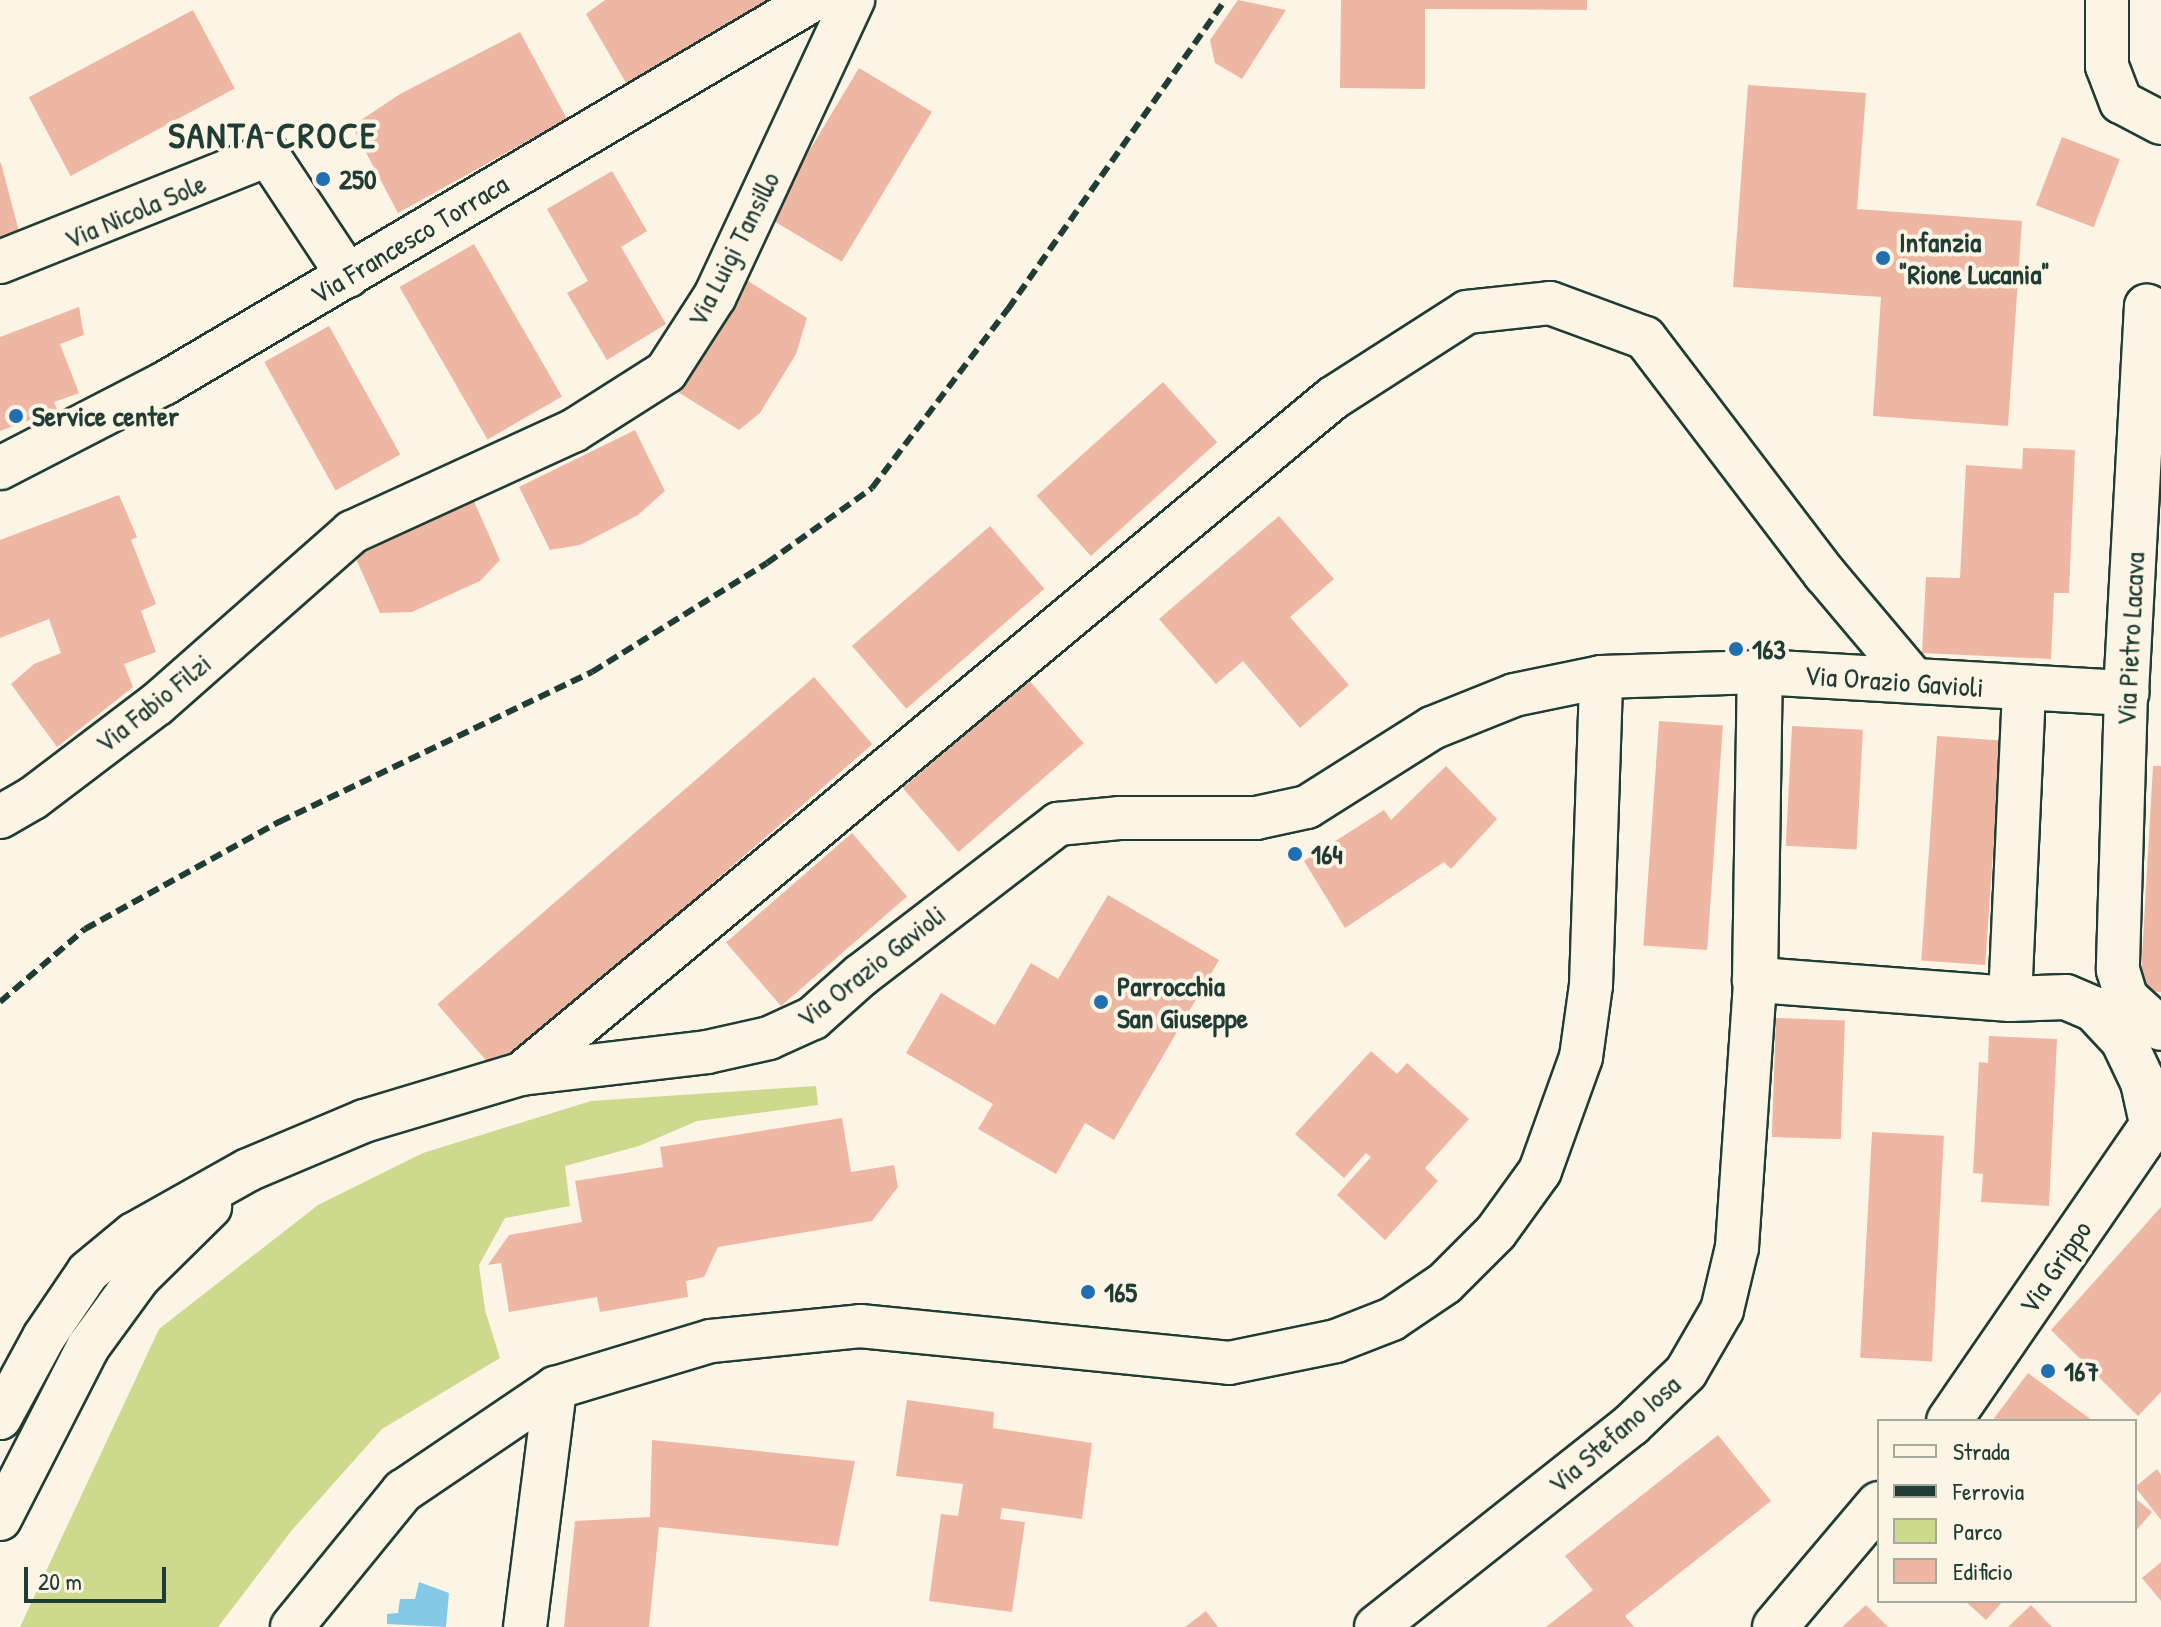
<!DOCTYPE html>
<style>
body{margin:0}
#map{position:relative;width:2161px;height:1627px;overflow:hidden;background:#fcf5e5;font-family:"Patrick Hand",sans-serif}
div>[style]{position:absolute}
[style*='--x']{left:calc(var(--x)*1px);top:calc(var(--y)*1px);width:calc(var(--w)*1px);rotate:calc(var(--a)*1deg)}
.green>*{inset:0;background:#cdd98c}
.water>*{inset:0;background:#84c9e6}
.building>*{inset:0;background:#eeb7a4;transform-origin:0 0}
.roads{filter:drop-shadow(2px 0 #1f3d34) drop-shadow(-2px 0 #1f3d34) drop-shadow(0 2px #1f3d34) drop-shadow(0 -2px #1f3d34)}
.minor>*{height:42px;margin:-21px;padding:0 21px;transform-origin:21px;border-radius:21px;background:#fcf5e5}
.tertiary>*{height:44px;margin:-22px;padding:0 22px;transform-origin:22px;border-radius:22px;background:#fcf5e5}
.rail>*{height:6px;margin-top:-3px;transform-origin:0;background:repeating-linear-gradient(90deg,#1f3d34 0 12px,transparent 0 18px)}
.dots>*{width:22px;height:22px;translate:-50% -50%;box-sizing:border-box;border:4px solid #fcf5e5;border-radius:50%}
span{translate:-50% -50%;white-space:nowrap;text-align:center;line-height:1.15;-webkit-text-stroke:8px #fcf5e5;paint-order:stroke}
.poi-label{font-size:28px;color:#1f3d34;font-weight:700}
.left{translate:0 -50%;text-align:left}
.street-label{font-size:28px;color:#1f3d34}
.district-label{font-size:36px;color:#1f3d34;font-weight:700;letter-spacing:2px}
.legend{position:absolute;left:1877px;top:1419px;width:260px;height:184px;box-sizing:border-box;background:#fcf5e5;border:2px solid #a4ab9e;margin:0;padding:10px 14px;list-style:none;font-size:24px;color:#1f3d34}
.legend li{display:flex;align-items:center;gap:16px;height:40px}
.legend b{width:40px;border:2px solid #a4ab9e}
.scale{position:absolute;left:24px;top:1567px;width:142px;height:36px;box-sizing:border-box;border:4px solid #1f3d34;border-top:0;padding-left:10px;font-size:24px;line-height:28px;white-space:nowrap;color:#1f3d34;-webkit-text-stroke:6px #fcf5e5;paint-order:stroke}
</style>
<div id="map">
<div class="green">
<div style="clip-path:polygon(816px 1086px,818px 1105px,697px 1121px,639px 1146px,565px 1166px,570px 1206px,505px 1218px,479px 1265px,485px 1310px,500px 1358px,382px 1429px,292px 1530px,218px 1627px,20px 1627px,159px 1329px,318px 1205px,423px 1153px,591px 1101px)"></div>
</div>
<div class="water">
<div style="clip-path:polygon(419px 1582px,449px 1593px,446px 1627px,387px 1624px,387px 1614px,398px 1613px,400px 1599px,415px 1599px)"></div>
</div>
<div class="building">
<div style="clip-path:polygon(605px 0,786px 0,629px 88px,586px 14px)"></div>
<div style="clip-path:polygon(1238px 0,1286px 10px,1242px 79px,1215px 63px,1210px 40px)"></div>
<div style="clip-path:polygon(1341px 0,1587px 0,1587px 10px,1425px 9px,1425px 89px,1340px 88px)"></div>
<div style="left:193px;top:10px;width:89px;height:186px;rotate:62deg"></div>
<div style="clip-path:polygon(520px 32px,567px 119px,398px 213px,352px 126px,400px 94px)"></div>
<div style="left:859px;top:68px;width:85px;height:175px;rotate:31deg"></div>
<div style="clip-path:polygon(1748px 85px,1866px 93px,1857px 209px,2022px 221px,2008px 426px,1873px 416px,1881px 297px,1733px 287px)"></div>
<div style="left:2062px;top:137px;width:62px;height:73px;rotate:21deg"></div>
<div style="clip-path:polygon(1px 163px,23px 247px,0 254px,0 163px)"></div>
<div style="clip-path:polygon(612px 171px,647px 231px,621px 247px,666px 324px,607px 360px,567px 293px,588px 281px,547px 209px)"></div>
<div style="left:474px;top:244px;width:176px;height:86px;rotate:60deg"></div>
<div style="clip-path:polygon(748px 281px,807px 318px,796px 354px,760px 413px,739px 430px,678px 392px)"></div>
<div style="clip-path:polygon(79px 307px,84px 335px,60px 344px,79px 393px,54px 402px,57px 410px,0 431px,0 337px)"></div>
<div style="left:329px;top:326px;width:147px;height:74px;rotate:61deg"></div>
<div style="left:1163px;top:382px;width:81px;height:170px;rotate:48deg"></div>
<div style="clip-path:polygon(635px 430px,665px 491px,638px 515px,580px 545px,550px 550px,519px 487px)"></div>
<div style="clip-path:polygon(2023px 448px,2075px 450px,2069px 593px,2054px 593px,2051px 659px,1922px 653px,1926px 577px,1960px 578px,1966px 465px,2022px 469px)"></div>
<div style="clip-path:polygon(119px 495px,137px 537px,131px 540px,156px 604px,141px 611px,156px 652px,124px 664px,133px 687px,57px 747px,11px 684px,34px 664px,61px 653px,49px 619px,0 638px,0 540px)"></div>
<div style="clip-path:polygon(473px 499px,500px 560px,480px 581px,412px 612px,380px 613px,353px 552px)"></div>
<div style="clip-path:polygon(1279px 516px,1334px 579px,1290px 617px,1349px 685px,1300px 728px,1243px 661px,1216px 684px,1159px 619px)"></div>
<div style="left:990px;top:526px;width:83px;height:183px;rotate:49deg"></div>
<div style="left:814px;top:677px;width:89px;height:499px;rotate:49deg"></div>
<div style="left:1028px;top:679px;width:85px;height:166px;rotate:49deg"></div>
<div style="left:1659px;top:721px;width:64px;height:225px;rotate:4deg"></div>
<div style="left:1792px;top:726px;width:71px;height:120px;rotate:3deg"></div>
<div style="left:1937px;top:736px;width:64px;height:225px;rotate:4deg"></div>
<div style="clip-path:polygon(1446px 766px,1497px 819px,1451px 869px,1444px 862px,1345px 928px,1304px 861px,1384px 810px,1391px 820px)"></div>
<div style="clip-path:polygon(2153px 766px,2161px 766px,2161px 992px,2140px 991px)"></div>
<div style="left:852px;top:833px;width:84px;height:167px;rotate:49deg"></div>
<div style="clip-path:polygon(1108px 895px,1219px 960px,1114px 1140px,1085px 1123px,1056px 1174px,978px 1129px,993px 1104px,906px 1053px,941px 993px,995px 1025px,1031px 963px,1058px 979px)"></div>
<div style="left:1776px;top:1018px;width:69px;height:119px;rotate:2deg"></div>
<div style="clip-path:polygon(1989px 1036px,2057px 1039px,2049px 1206px,1981px 1202px,1983px 1174px,1973px 1173px,1979px 1062px,1988px 1063px)"></div>
<div style="clip-path:polygon(1371px 1051px,1397px 1074px,1407px 1063px,1469px 1119px,1425px 1168px,1438px 1181px,1385px 1240px,1337px 1195px,1371px 1157px,1366px 1153px,1344px 1178px,1295px 1134px)"></div>
<div style="clip-path:polygon(842px 1118px,851px 1172px,894px 1165px,898px 1187px,872px 1221px,718px 1247px,704px 1277px,686px 1281px,688px 1297px,600px 1312px,597px 1297px,509px 1312px,501px 1263px,488px 1265px,509px 1235px,582px 1222px,575px 1181px,663px 1167px,660px 1147px)"></div>
<div style="left:1872px;top:1132px;width:72px;height:226px;rotate:3deg"></div>
<div style="clip-path:polygon(2161px 1207px,2161px 1392px,2138px 1416px,2051px 1330px)"></div>
<div style="clip-path:polygon(2028px 1373px,2093px 1421px,1992px 1421px)"></div>
<div style="clip-path:polygon(907px 1400px,994px 1412px,993px 1428px,1092px 1443px,1082px 1519px,1002px 1508px,1000px 1519px,1025px 1522px,1012px 1612px,929px 1601px,941px 1514px,958px 1516px,963px 1484px,896px 1476px)"></div>
<div style="clip-path:polygon(1718px 1435px,1771px 1501px,1625px 1616px,1634px 1627px,1546px 1627px,1593px 1590px,1565px 1556px)"></div>
<div style="clip-path:polygon(652px 1440px,855px 1461px,838px 1546px,659px 1527px,649px 1627px,564px 1627px,575px 1521px,650px 1517px)"></div>
<div style="clip-path:polygon(2157px 1469px,2161px 1475px,2161px 1520px,2135px 1487px)"></div>
<div style="clip-path:polygon(2135px 1498px,2152px 1512px,2135px 1532px)"></div>
<div style="clip-path:polygon(2161px 1562px,2161px 1601px,2142px 1578px)"></div>
<div style="clip-path:polygon(1965px 1601px,2003px 1601px,1986px 1620px)"></div>
<div style="clip-path:polygon(1866px 1605px,1888px 1627px,1842px 1627px)"></div>
<div style="clip-path:polygon(2031px 1605px,2052px 1627px,2008px 1627px)"></div>
<div style="clip-path:polygon(1206px 1611px,1218px 1627px,1185px 1627px)"></div>
</div>
<div class="roads">
<div class="minor">
<div style="--x:2107;--y:0;--w:66;--a:90"></div>
<div style="--x:2107;--y:66;--w:39;--a:69"></div>
<div style="--x:2121;--y:102;--w:45;--a:27.7"></div>
<div style="--x:0;--y:262;--w:289;--a:-21.8"></div>
<div style="--x:268;--y:155;--w:145;--a:56.5"></div>
<div style="--x:0;--y:468;--w:186;--a:-27.3"></div>
<div style="--x:165;--y:383;--w:753;--a:-30.59"></div>
<div style="--x:2126;--y:693;--w:277;--a:91.7"></div>
<div style="--x:2118;--y:970;--w:28;--a:73"></div>
<div style="--x:2126;--y:997;--w:47;--a:42.4"></div>
<div style="--x:0;--y:817;--w:38;--a:-30"></div>
<div style="--x:33;--y:798;--w:156;--a:-37.2"></div>
<div style="--x:157;--y:704;--w:260;--a:-41.4"></div>
<div style="--x:352;--y:532;--w:243;--a:-24.6"></div>
<div style="--x:573;--y:431;--w:110;--a:-32.4"></div>
<div style="--x:666;--y:372;--w:90;--a:-57.2"></div>
<div style="--x:715;--y:296;--w:327;--a:-65"></div>
<div style="--x:2010;--y:999;--w:309;--a:-87.4"></div>
<div style="--x:521;--y:1074;--w:1057;--a:-39.78"></div>
<div style="--x:1333;--y:398;--w:159;--a:-32.7"></div>
<div style="--x:1467;--y:312;--w:83;--a:-6.2"></div>
<div style="--x:1550;--y:303;--w:101;--a:20.2"></div>
<div style="--x:1645;--y:338;--w:297;--a:52.7"></div>
<div style="--x:1825;--y:574;--w:141;--a:49.9"></div>
<div style="--x:0;--y:1418;--w:92;--a:-61.5"></div>
<div style="--x:44;--y:1337;--w:78;--a:-55.9"></div>
<div style="--x:88;--y:1272;--w:60;--a:-39.6"></div>
<div style="--x:134;--y:1234;--w:131;--a:-29.3"></div>
<div style="--x:248;--y:1170;--w:126;--a:-22.9"></div>
<div style="--x:364;--y:1121;--w:164;--a:-16.7"></div>
<div style="--x:521;--y:1074;--w:187;--a:-6.7"></div>
<div style="--x:707;--y:1052;--w:64;--a:-12.7"></div>
<div style="--x:769;--y:1038;--w:48;--a:-24.4"></div>
<div style="--x:813;--y:1018;--w:63;--a:-41.8"></div>
<div style="--x:860;--y:976;--w:250;--a:-37.5"></div>
<div style="--x:1058;--y:824;--w:61;--a:-5.6"></div>
<div style="--x:1119;--y:818;--w:137;--a:0"></div>
<div style="--x:1256;--y:818;--w:52;--a:-12.2"></div>
<div style="--x:1307;--y:807;--w:148;--a:-32.3"></div>
<div style="--x:1432;--y:728;--w:88;--a:-21.9"></div>
<div style="--x:1514;--y:695;--w:89;--a:-11.7"></div>
<div style="--x:1601;--y:677;--w:159;--a:-1.8"></div>
<div style="--x:0;--y:1519;--w:193;--a:-62.9"></div>
<div style="--x:88;--y:1347;--w:87;--a:-53.9"></div>
<div style="--x:139;--y:1277;--w:100;--a:-44.6"></div>
<div style="--x:292;--y:1627;--w:176;--a:-50.8"></div>
<div style="--x:403;--y:1491;--w:184;--a:-34.1"></div>
<div style="--x:555;--y:1388;--w:163;--a:-16.8"></div>
<div style="--x:711;--y:1341;--w:150;--a:-5.7"></div>
<div style="--x:860;--y:1326;--w:371;--a:5.7"></div>
<div style="--x:1229;--y:1363;--w:109;--a:-11.6"></div>
<div style="--x:1336;--y:1341;--w:60;--a:-21.4"></div>
<div style="--x:1392;--y:1319;--w:64;--a:-34.2"></div>
<div style="--x:1445;--y:1283;--w:72;--a:-45"></div>
<div style="--x:1496;--y:1232;--w:75;--a:-54.2"></div>
<div style="--x:1540;--y:1171;--w:121;--a:-70.2"></div>
<div style="--x:1581;--y:1057;--w:73;--a:-82.1"></div>
<div style="--x:1591;--y:985;--w:308;--a:-88.1"></div>
<div style="--x:525;--y:1627;--w:241;--a:-82.8"></div>
<div style="--x:1376;--y:1627;--w:325;--a:-38.4"></div>
<div style="--x:1631;--y:1425;--w:76;--a:-43.9"></div>
<div style="--x:1686;--y:1372;--w:72;--a:-59.9"></div>
<div style="--x:1722;--y:1310;--w:65;--a:-76.6"></div>
<div style="--x:1737;--y:1247;--w:268;--a:-86.1"></div>
</div>
<div class="tertiary">
<div style="--x:2152;--y:1123;--w:42;--a:-102.4"></div>
<div style="--x:2143;--y:1082;--w:47;--a:-115.5"></div>
<div style="--x:2123;--y:1040;--w:42;--a:-133.1"></div>
<div style="--x:2094;--y:1009;--w:30;--a:-157"></div>
<div style="--x:2066;--y:997;--w:56;--a:178"></div>
<div style="--x:2010;--y:999;--w:256;--a:-175.7"></div>
<div style="--x:1755;--y:980;--w:308;--a:-89.1"></div>
<div style="--x:1760;--y:672;--w:367;--a:3.3"></div>
<div style="--x:2126;--y:693;--w:387;--a:-86.9"></div>
<div style="--x:2147;--y:307;--w:15;--a:23"></div>
<div style="--x:1949;--y:1421;--w:374;--a:-55.5"></div>
<div style="--x:1775;--y:1627;--w:161;--a:-49.8"></div>
</div>
</div>
<div class="rail">
<div style="--x:0;--y:1002;--w:112;--a:-40.7"></div>
<div style="--x:85;--y:929;--w:222;--a:-28.9"></div>
<div style="--x:279;--y:822;--w:347;--a:-25.6"></div>
<div style="--x:592;--y:672;--w:206;--a:-31.9"></div>
<div style="--x:767;--y:563;--w:129;--a:-35.5"></div>
<div style="--x:872;--y:488;--w:225;--a:-52.8"></div>
<div style="--x:1008;--y:309;--w:378;--a:-54.9"></div>
</div>
<div class="dots">
<div style="left:323px;top:179px;background:#1f6fb2"></div>
<div style="left:1883px;top:258px;background:#1f6fb2"></div>
<div style="left:16px;top:416px;background:#1f6fb2"></div>
<div style="left:1736px;top:649px;background:#1f6fb2"></div>
<div style="left:1295px;top:854px;background:#1f6fb2"></div>
<div style="left:1101px;top:1002px;background:#1f6fb2"></div>
<div style="left:1088px;top:1292px;background:#1f6fb2"></div>
<div style="left:2048px;top:1371px;background:#1f6fb2"></div>
</div>
<div class="poi-label">
<span class="left" style="left:339px;top:179px">250</span>
<span class="left" style="left:1899px;top:258px">Infanzia<br>"Rione Lucania"</span>
<span class="left" style="left:32px;top:416px">Service center</span>
<span class="left" style="left:1752px;top:649px">163</span>
<span class="left" style="left:1311px;top:854px">164</span>
<span class="left" style="left:1117px;top:1002px">Parrocchia<br>San Giuseppe</span>
<span class="left" style="left:1104px;top:1292px">165</span>
<span class="left" style="left:2064px;top:1371px">167</span>
</div>
<div class="street-label">
<span style="left:135px;top:211px;rotate:-23deg">Via Nicola Sole</span>
<span style="left:409px;top:239px;rotate:-31deg">Via Francesco Torraca</span>
<span style="left:733px;top:249px;rotate:-63deg">Via Luigi Tansillo</span>
<span style="left:2130px;top:639px;rotate:-87deg">Via Pietro Lacava</span>
<span style="left:1894px;top:681px;rotate:4deg">Via Orazio Gavioli</span>
<span style="left:153px;top:703px;rotate:-39deg">Via Fabio Filzi</span>
<span style="left:871px;top:966px;rotate:-38deg">Via Orazio Gavioli</span>
<span style="left:2055px;top:1267px;rotate:-56deg">Via Grippo</span>
<span style="left:1614px;top:1434px;rotate:-41deg">Via Stefano Iosa</span>
</div>
<div class="district-label">
<span style="left:273px;top:135px">SANTA CROCE</span>
</div>
<ul class="legend">
<li><b style="height:10px;background:#fcf5e5"></b>Strada</li>
<li><b style="height:10px;background:#1f3d34"></b>Ferrovia</li>
<li><b style="height:22px;background:#cdd98c"></b>Parco</li>
<li><b style="height:22px;background:#eeb7a4"></b>Edificio</li>
</ul>
<div class="scale">20 m</div>
</div>
